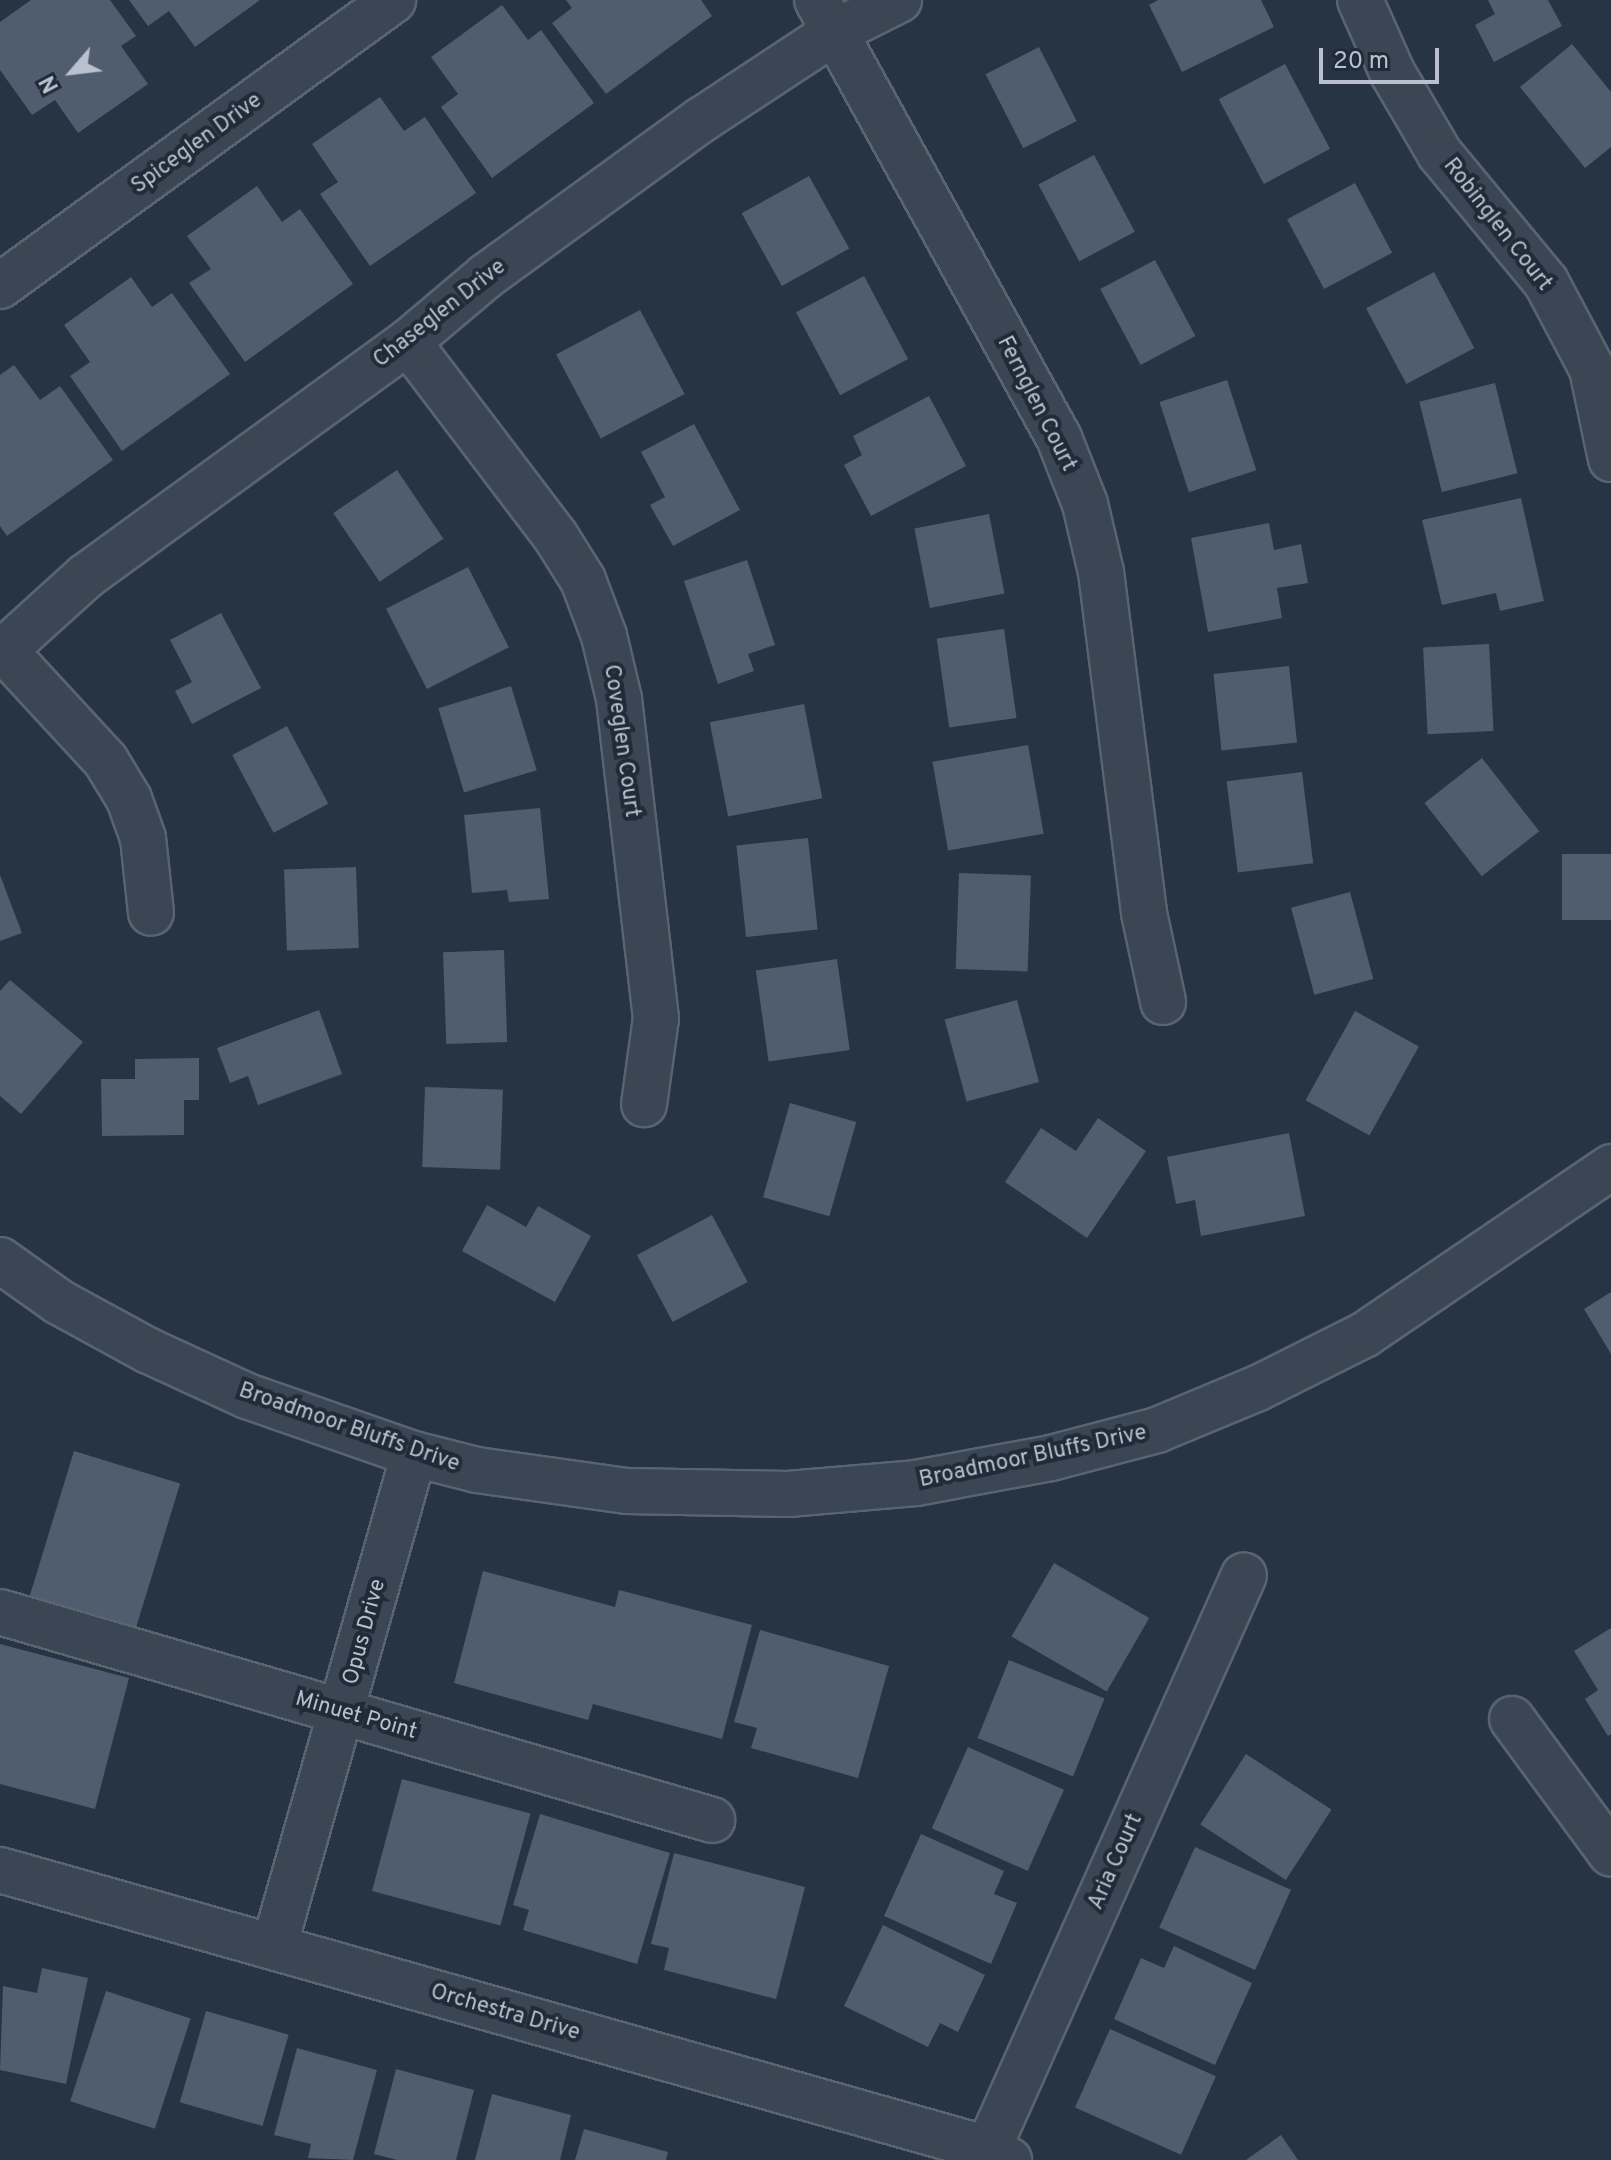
<!DOCTYPE html>
<style>
body{margin:0}
#map{position:relative;width:1611px;height:2160px;overflow:hidden;background:#263444;font-family:Overpass,sans-serif}
div>[style]{position:absolute}
[style*='--x']{left:calc(var(--x)*1px);top:calc(var(--y)*1px);width:calc(var(--w)*1px);rotate:calc(var(--a)*1deg)}
.building>*{inset:0;background:#4f5d6f;transform-origin:0 0}
.roads{filter:drop-shadow(2px 0 #596471) drop-shadow(-2px 0 #596471) drop-shadow(0 2px #596471) drop-shadow(0 -2px #596471)}
.minor>*{height:44px;margin:-22px;padding:0 22px;transform-origin:22px;border-radius:22px;background:#3a4653}
.tertiary>*{height:44px;margin:-22px;padding:0 22px;transform-origin:22px;border-radius:22px;background:#3a4653}
span{translate:-50% -50%;white-space:nowrap;text-align:center;line-height:1.15;-webkit-text-stroke:8px #1f2b39;paint-order:stroke}
.street-label{font-size:22px;color:#b8c1cd}
.north{position:absolute;left:32px;top:32px;width:80px;height:80px;-webkit-text-stroke:6px #1f2b39;paint-order:stroke;rotate:242deg;font-size:22px;font-weight:700;line-height:32px;text-align:center;color:#b8c1cd}
.north::after{content:'';display:block;margin:auto;width:28px;height:36px;background:#b8c1cd;clip-path:polygon(50% 0,100% 100%,50% 72%,0 100%)}
.scale{position:absolute;left:1319px;top:48px;width:120px;height:36px;box-sizing:border-box;border:4px solid #b8c1cd;border-top:0;padding-left:10px;font-size:24px;line-height:28px;white-space:nowrap;color:#b8c1cd;-webkit-text-stroke:6px #1f2b39;paint-order:stroke}
</style>
<div id="map">
<div class="building">
<div style="clip-path:polygon(31px 0,110px 0,136px 36px,121px 46px,148px 84px,78px 133px,55px 100px,32px 115px,0 70px,0 22px)"></div>
<div style="clip-path:polygon(129px 0,260px 0,195px 47px,169px 11px,148px 26px)"></div>
<div style="clip-path:polygon(566px 0,701px 0,712px 16px,606px 94px,552px 23px,572px 8px)"></div>
<div style="clip-path:polygon(1158px 0,1261px 0,1274px 27px,1182px 72px,1149px 5px)"></div>
<div style="clip-path:polygon(1488px 0,1548px 0,1562px 26px,1494px 62px,1475px 25px,1495px 14px)"></div>
<div style="clip-path:polygon(502px 5px,528px 40px,541px 30px,594px 103px,492px 178px,441px 107px,458px 94px,431px 57px)"></div>
<div style="clip-path:polygon(1572px 44px,1611px 92px,1611px 147px,1585px 168px,1520px 87px)"></div>
<div style="left:1039px;top:47px;width:83px;height:60px;rotate:63deg"></div>
<div style="left:1285px;top:64px;width:96px;height:75px;rotate:62deg"></div>
<div style="clip-path:polygon(380px 97px,404px 131px,425px 117px,476px 193px,370px 266px,320px 194px,338px 182px,312px 144px)"></div>
<div style="left:1094px;top:155px;width:87px;height:63px;rotate:62deg"></div>
<div style="left:809px;top:176px;width:83px;height:77px;rotate:61deg"></div>
<div style="left:1355px;top:183px;width:79px;height:77px;rotate:62deg"></div>
<div style="clip-path:polygon(257px 186px,282px 222px,300px 209px,353px 284px,245px 362px,189px 283px,211px 269px,187px 236px)"></div>
<div style="left:1155px;top:260px;width:86px;height:62px;rotate:62deg"></div>
<div style="left:1434px;top:272px;width:86px;height:77px;rotate:62deg"></div>
<div style="left:864px;top:276px;width:94px;height:77px;rotate:62deg"></div>
<div style="clip-path:polygon(131px 277px,152px 307px,172px 293px,230px 374px,122px 451px,70px 376px,90px 362px,64px 325px)"></div>
<div style="left:640px;top:310px;width:95px;height:95px;rotate:62deg"></div>
<div style="clip-path:polygon(14px 365px,40px 400px,60px 386px,113px 460px,7px 536px,0 526px,0 375px)"></div>
<div style="left:1227px;top:380px;width:95px;height:71px;rotate:72deg"></div>
<div style="left:1495px;top:383px;width:93px;height:78px;rotate:76deg"></div>
<div style="clip-path:polygon(929px 396px,966px 466px,871px 516px,844px 465px,862px 455px,853px 436px)"></div>
<div style="clip-path:polygon(694px 424px,740px 510px,673px 546px,650px 505px,665px 497px,641px 452px)"></div>
<div style="left:397px;top:470px;width:83px;height:77px;rotate:56deg"></div>
<div style="clip-path:polygon(1521px 498px,1544px 601px,1500px 611px,1496px 593px,1442px 605px,1422px 520px)"></div>
<div style="left:989px;top:514px;width:81px;height:76px;rotate:79deg"></div>
<div style="clip-path:polygon(1269px 523px,1274px 550px,1301px 544px,1308px 583px,1277px 588px,1282px 618px,1208px 632px,1191px 538px)"></div>
<div style="clip-path:polygon(747px 560px,775px 645px,748px 654px,754px 671px,718px 684px,684px 581px)"></div>
<div style="left:468px;top:567px;width:90px;height:92px;rotate:63deg"></div>
<div style="clip-path:polygon(221px 613px,261px 688px,192px 724px,175px 691px,192px 682px,170px 640px)"></div>
<div style="left:1004px;top:629px;width:90px;height:68px;rotate:82deg"></div>
<div style="left:1489px;top:644px;width:87px;height:66px;rotate:87deg"></div>
<div style="left:1289px;top:666px;width:77px;height:76px;rotate:84deg"></div>
<div style="left:511px;top:686px;width:88px;height:76px;rotate:73deg"></div>
<div style="left:804px;top:704px;width:96px;height:96px;rotate:79deg"></div>
<div style="left:287px;top:726px;width:88px;height:62px;rotate:62deg"></div>
<div style="left:1028px;top:745px;width:90px;height:97px;rotate:80deg"></div>
<div style="left:1482px;top:758px;width:93px;height:73px;rotate:52deg"></div>
<div style="left:1302px;top:772px;width:92px;height:76px;rotate:83deg"></div>
<div style="clip-path:polygon(540px 808px,549px 899px,509px 902px,507px 890px,472px 893px,464px 815px)"></div>
<div style="left:808px;top:838px;width:92px;height:72px;rotate:84deg"></div>
<div style="left:1611px;top:854px;width:66px;height:49px;rotate:90deg"></div>
<div style="left:356px;top:867px;width:81px;height:72px;rotate:88deg"></div>
<div style="left:959px;top:873px;width:72px;height:96px;rotate:2deg"></div>
<div style="clip-path:polygon(0 875px,22px 933px,0 941px)"></div>
<div style="left:1350px;top:892px;width:90px;height:61px;rotate:75deg"></div>
<div style="left:504px;top:950px;width:92px;height:61px;rotate:88deg"></div>
<div style="left:837px;top:959px;width:92px;height:82px;rotate:82deg"></div>
<div style="clip-path:polygon(10px 980px,83px 1042px,21px 1114px,0 1096px,0 991px)"></div>
<div style="left:1017px;top:1000px;width:85px;height:75px;rotate:75deg"></div>
<div style="clip-path:polygon(319px 1010px,342px 1074px,258px 1105px,248px 1076px,230px 1083px,217px 1048px)"></div>
<div style="left:1355px;top:1011px;width:73px;height:102px;rotate:29deg"></div>
<div style="clip-path:polygon(199px 1058px,199px 1100px,184px 1100px,184px 1135px,102px 1136px,101px 1079px,135px 1079px,135px 1059px)"></div>
<div style="left:425px;top:1087px;width:78px;height:80px;rotate:2deg"></div>
<div style="left:790px;top:1103px;width:69px;height:98px;rotate:16deg"></div>
<div style="clip-path:polygon(1098px 1118px,1146px 1151px,1087px 1238px,1005px 1182px,1041px 1128px,1076px 1151px)"></div>
<div style="clip-path:polygon(1289px 1133px,1305px 1216px,1201px 1236px,1195px 1200px,1176px 1204px,1167px 1157px)"></div>
<div style="clip-path:polygon(487px 1205px,526px 1227px,538px 1206px,591px 1236px,555px 1302px,462px 1251px)"></div>
<div style="left:712px;top:1215px;width:76px;height:85px;rotate:62deg"></div>
<div style="clip-path:polygon(1611px 1292px,1611px 1354px,1584px 1309px)"></div>
<div style="left:74px;top:1451px;width:111px;height:151px;rotate:17deg"></div>
<div style="left:1054px;top:1563px;width:110px;height:85px;rotate:30deg"></div>
<div style="clip-path:polygon(483px 1571px,615px 1607px,619px 1590px,752px 1625px,722px 1739px,593px 1704px,588px 1720px,454px 1683px)"></div>
<div style="clip-path:polygon(1611px 1628px,1611px 1734px,1608px 1736px,1585px 1699px,1598px 1690px,1574px 1651px)"></div>
<div style="clip-path:polygon(760px 1630px,889px 1666px,858px 1778px,751px 1748px,757px 1728px,734px 1722px)"></div>
<div style="clip-path:polygon(0 1644px,129px 1678px,95px 1809px,0 1784px)"></div>
<div style="left:1009px;top:1660px;width:103px;height:84px;rotate:22deg"></div>
<div style="left:968px;top:1747px;width:105px;height:89px;rotate:24deg"></div>
<div style="left:1246px;top:1754px;width:102px;height:84px;rotate:33deg"></div>
<div style="left:402px;top:1779px;width:133px;height:116px;rotate:15deg"></div>
<div style="clip-path:polygon(540px 1814px,670px 1853px,637px 1964px,523px 1930px,529px 1910px,513px 1905px)"></div>
<div style="clip-path:polygon(921px 1834px,1004px 1871px,994px 1894px,1017px 1903px,991px 1964px,884px 1916px)"></div>
<div style="left:1195px;top:1847px;width:105px;height:88px;rotate:24deg"></div>
<div style="clip-path:polygon(674px 1853px,805px 1887px,776px 1999px,664px 1970px,669px 1948px,651px 1944px)"></div>
<div style="clip-path:polygon(883px 1925px,985px 1975px,958px 2032px,940px 2023px,928px 2047px,844px 2006px)"></div>
<div style="clip-path:polygon(1174px 1946px,1252px 1983px,1215px 2065px,1114px 2019px,1141px 1958px,1164px 1968px)"></div>
<div style="clip-path:polygon(42px 1968px,88px 1978px,66px 2084px,0 2070px,3px 1986px,37px 1993px)"></div>
<div style="left:106px;top:1991px;width:89px;height:116px;rotate:18deg"></div>
<div style="left:206px;top:2011px;width:86px;height:95px;rotate:16deg"></div>
<div style="left:1110px;top:2029px;width:116px;height:86px;rotate:24deg"></div>
<div style="clip-path:polygon(297px 2048px,377px 2070px,353px 2160px,308px 2158px,311px 2144px,274px 2135px)"></div>
<div style="clip-path:polygon(396px 2069px,474px 2090px,456px 2160px,397px 2160px,374px 2154px)"></div>
<div style="clip-path:polygon(492px 2094px,571px 2115px,560px 2160px,475px 2160px)"></div>
<div style="clip-path:polygon(584px 2129px,668px 2152px,666px 2160px,575px 2160px)"></div>
<div style="clip-path:polygon(1281px 2135px,1298px 2160px,1246px 2160px)"></div>
</div>
<div class="roads">
<div class="minor">
<div style="--x:817;--y:0;--w:500;--a:61.08"></div>
<div style="--x:1059;--y:438;--w:71;--a:68.5"></div>
<div style="--x:1085;--y:504;--w:70;--a:76.8"></div>
<div style="--x:1101;--y:572;--w:344;--a:82.8"></div>
<div style="--x:1144;--y:913;--w:91;--a:77.9"></div>
<div style="--x:1360;--y:0;--w:79;--a:66"></div>
<div style="--x:1392;--y:72;--w:95;--a:59.7"></div>
<div style="--x:1440;--y:154;--w:166;--a:50.4"></div>
<div style="--x:1546;--y:282;--w:98;--a:62.1"></div>
<div style="--x:1592;--y:369;--w:92;--a:78.1"></div>
<div style="--x:0;--y:286;--w:486;--a:-36"></div>
<div style="--x:408;--y:342;--w:245;--a:52.8"></div>
<div style="--x:556;--y:537;--w:51;--a:57.9"></div>
<div style="--x:583;--y:580;--w:60;--a:69.4"></div>
<div style="--x:604;--y:636;--w:65;--a:76.6"></div>
<div style="--x:619;--y:699;--w:321;--a:83.4"></div>
<div style="--x:656;--y:1018;--w:87;--a:97.9"></div>
<div style="--x:0;--y:646;--w:156;--a:47.3"></div>
<div style="--x:106;--y:761;--w:44;--a:58.8"></div>
<div style="--x:129;--y:799;--w:41;--a:70.3"></div>
<div style="--x:143;--y:838;--w:75;--a:83.9"></div>
<div style="--x:0;--y:654;--w:116;--a:-42.2"></div>
<div style="--x:86;--y:576;--w:398;--a:-36"></div>
<div style="--x:408;--y:342;--w:102;--a:-40.2"></div>
<div style="--x:486;--y:276;--w:266;--a:-36"></div>
<div style="--x:701;--y:120;--w:158;--a:-33.4"></div>
<div style="--x:833;--y:33;--w:74;--a:-26.6"></div>
<div style="--x:0;--y:1612;--w:742;--a:16.28"></div>
<div style="--x:1512;--y:1719;--w:167;--a:53.7"></div>
<div style="--x:0;--y:1870;--w:1027;--a:15.77"></div>
<div style="--x:988;--y:2149;--w:24;--a:28"></div>
<div style="--x:274;--y:1947;--w:512;--a:-74.15"></div>
<div style="--x:988;--y:2149;--w:628;--a:-65.96"></div>
</div>
<div class="tertiary">
<div style="--x:0;--y:1260;--w:72;--a:35.4"></div>
<div style="--x:59;--y:1302;--w:102;--a:28.6"></div>
<div style="--x:149;--y:1351;--w:108;--a:24.7"></div>
<div style="--x:247;--y:1396;--w:177;--a:19.2"></div>
<div style="--x:414;--y:1454;--w:65;--a:14.3"></div>
<div style="--x:477;--y:1470;--w:151;--a:8"></div>
<div style="--x:627;--y:1491;--w:161;--a:1.1"></div>
<div style="--x:788;--y:1494;--w:128;--a:-4.9"></div>
<div style="--x:916;--y:1483;--w:137;--a:-10.5"></div>
<div style="--x:1051;--y:1458;--w:110;--a:-14.8"></div>
<div style="--x:1157;--y:1430;--w:109;--a:-22.6"></div>
<div style="--x:1258;--y:1388;--w:119;--a:-26.6"></div>
<div style="--x:1364;--y:1335;--w:299;--a:-34.2"></div>
</div>
</div>
<div class="street-label">
<span style="left:197px;top:144px;rotate:-36deg">Spiceglen Drive</span>
<span style="left:1497px;top:225px;rotate:52deg">Robinglen Court</span>
<span style="left:440px;top:314px;rotate:-38deg">Chaseglen Drive</span>
<span style="left:1036px;top:404px;rotate:63deg">Fernglen Court</span>
<span style="left:621px;top:741px;rotate:82deg">Coveglen Court</span>
<span style="left:349px;top:1428px;rotate:19deg">Broadmoor Bluffs Drive</span>
<span style="left:1033px;top:1457px;rotate:-12deg">Broadmoor Bluffs Drive</span>
<span style="left:365px;top:1632px;rotate:-75deg">Opus Drive</span>
<span style="left:356px;top:1716px;rotate:16deg">Minuet Point</span>
<span style="left:1116px;top:1862px;rotate:-66deg">Aria Court</span>
<span style="left:505px;top:2013px;rotate:16deg">Orchestra Drive</span>
</div>
<div class="north">N</div>
<div class="scale">20 m</div>
</div>
